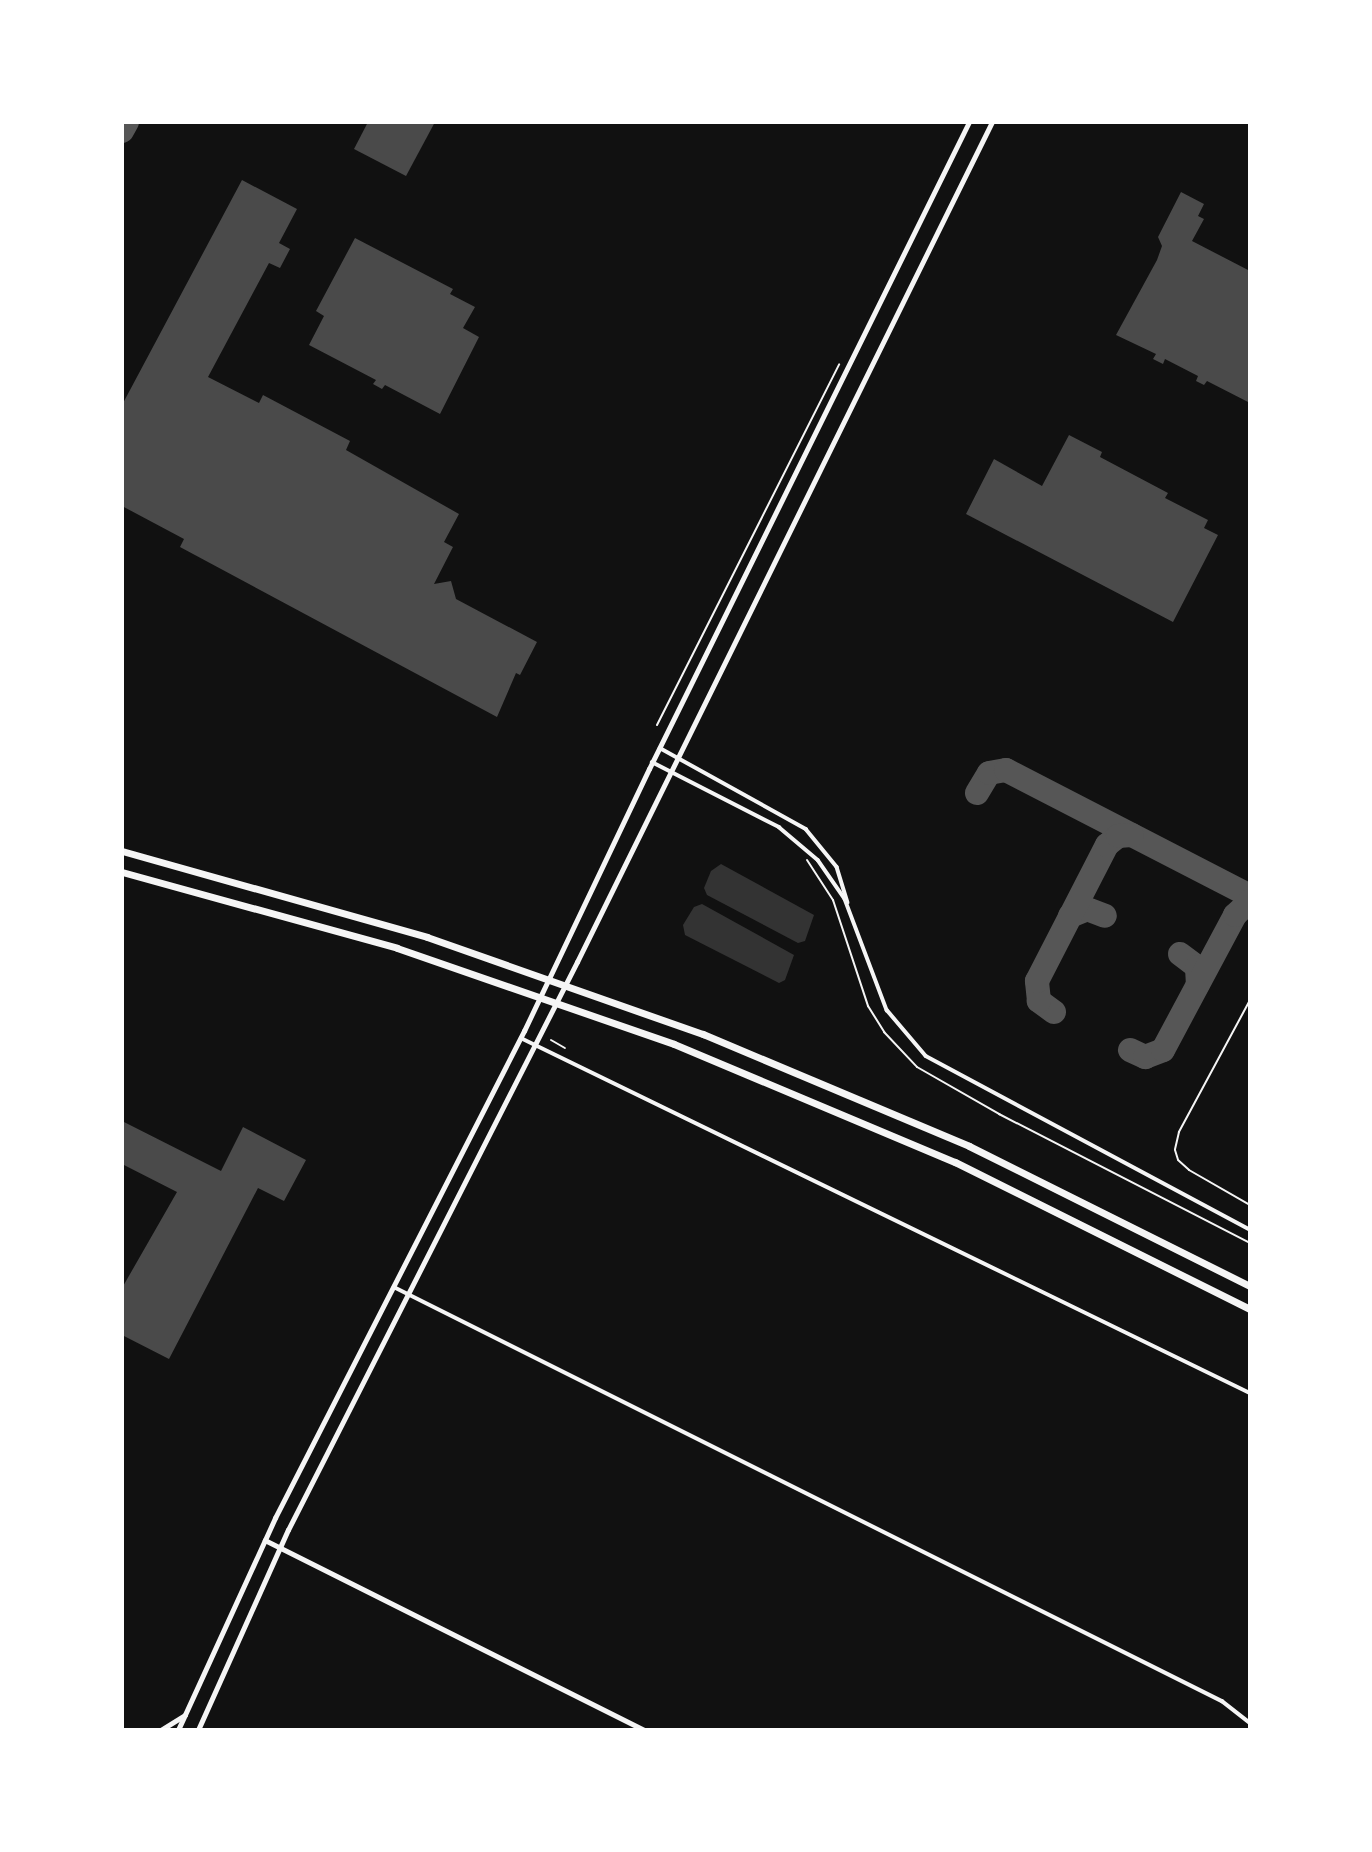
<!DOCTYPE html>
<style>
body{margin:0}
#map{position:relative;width:1372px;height:1852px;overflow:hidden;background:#111;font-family:Merriweather,serif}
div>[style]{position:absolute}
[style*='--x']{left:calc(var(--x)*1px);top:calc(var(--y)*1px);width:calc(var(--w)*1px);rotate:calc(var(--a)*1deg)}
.water>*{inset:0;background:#333}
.taxiway>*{height:24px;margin:-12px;padding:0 12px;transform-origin:12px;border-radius:12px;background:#565656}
.building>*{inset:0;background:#4a4a4a}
.path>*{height:2px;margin:-1px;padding:0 1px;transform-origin:1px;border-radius:1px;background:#f5f5f5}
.service>*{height:2px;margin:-1px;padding:0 1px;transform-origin:1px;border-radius:1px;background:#f5f5f5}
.minor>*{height:3.5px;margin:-1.75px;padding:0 1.75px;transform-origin:1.75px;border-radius:1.75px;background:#f5f5f5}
.tertiary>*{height:4.5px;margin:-2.25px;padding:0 2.25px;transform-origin:2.25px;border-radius:2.25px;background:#f5f5f5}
.motorway>*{height:7px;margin:-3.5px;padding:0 3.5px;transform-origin:3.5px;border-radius:3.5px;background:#f5f5f5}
span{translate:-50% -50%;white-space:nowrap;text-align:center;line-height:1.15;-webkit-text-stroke:7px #fff;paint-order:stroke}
.frame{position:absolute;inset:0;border:124px solid #fff;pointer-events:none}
</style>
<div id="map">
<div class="water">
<div style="clip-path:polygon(721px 864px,814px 915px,805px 941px,798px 943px,707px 895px,704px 888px,711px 871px)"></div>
<div style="clip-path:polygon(702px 904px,794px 955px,785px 980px,779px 983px,685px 935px,683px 925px,694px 907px)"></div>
</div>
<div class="taxiway">
<div style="--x:122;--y:131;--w:10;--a:-61"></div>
<div style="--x:977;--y:793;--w:23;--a:-59"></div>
<div style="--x:989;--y:773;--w:17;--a:-10"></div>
<div style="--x:1006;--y:770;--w:275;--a:27.3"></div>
<div style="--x:1070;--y:916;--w:18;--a:-22"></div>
<div style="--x:1087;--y:909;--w:19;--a:21"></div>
<div style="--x:1180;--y:954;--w:21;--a:37"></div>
<div style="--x:1197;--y:967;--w:17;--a:87"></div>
<div style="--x:1054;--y:1012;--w:19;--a:-144"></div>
<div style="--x:1039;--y:1001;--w:20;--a:-96"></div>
<div style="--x:1037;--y:981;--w:153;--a:-62.8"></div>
<div style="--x:1107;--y:845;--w:14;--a:-39"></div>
<div style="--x:1118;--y:836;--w:14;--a:-4"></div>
<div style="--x:1130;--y:1050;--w:17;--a:25"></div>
<div style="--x:1145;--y:1057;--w:19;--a:-21"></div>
<div style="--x:1163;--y:1050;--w:153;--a:-61.9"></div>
<div style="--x:1235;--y:915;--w:21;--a:-43"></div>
</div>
<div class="building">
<div style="clip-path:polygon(368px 122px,435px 122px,406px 176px,354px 149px)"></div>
<div style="clip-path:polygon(242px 180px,297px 209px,279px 243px,290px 249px,280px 268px,269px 263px,208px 377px,259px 403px,263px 395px,350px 441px,346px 450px,459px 514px,444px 542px,453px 547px,434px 584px,451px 581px,456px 599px,537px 642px,520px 675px,516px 673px,497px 717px,180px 547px,184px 539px,122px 506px,122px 405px)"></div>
<div style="clip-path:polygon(1181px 192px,1204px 204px,1198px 216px,1204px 219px,1192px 241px,1250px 271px,1250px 403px,1207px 381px,1204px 385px,1196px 381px,1198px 376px,1165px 359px,1163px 364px,1153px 359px,1156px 354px,1116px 335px,1157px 260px,1162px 246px,1158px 237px)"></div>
<div style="clip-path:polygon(355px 238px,453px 289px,450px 294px,475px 307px,463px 328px,479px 337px,440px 414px,385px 385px,382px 389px,373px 384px,376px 380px,309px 345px,324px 316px,316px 311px)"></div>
<div style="clip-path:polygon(1069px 435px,1102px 452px,1100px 457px,1168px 493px,1165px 498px,1208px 520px,1204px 528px,1218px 535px,1173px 622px,966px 514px,994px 459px,1042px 486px)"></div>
<div style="clip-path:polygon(122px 1121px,221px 1171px,243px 1127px,306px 1160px,284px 1201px,258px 1188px,169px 1359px,122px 1335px,122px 1288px,177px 1192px,122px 1164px)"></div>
</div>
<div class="path">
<div style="--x:657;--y:725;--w:404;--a:-63.2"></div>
<div style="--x:807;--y:860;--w:48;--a:57"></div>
<div style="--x:833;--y:900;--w:112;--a:71.7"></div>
<div style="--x:868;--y:1006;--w:31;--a:58"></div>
<div style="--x:884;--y:1032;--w:48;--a:46.7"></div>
<div style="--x:917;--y:1067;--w:95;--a:29.8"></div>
<div style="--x:999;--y:1114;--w:282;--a:27.2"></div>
<div style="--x:551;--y:1040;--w:16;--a:30"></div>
</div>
<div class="service">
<div style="--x:1250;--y:1000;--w:150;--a:118.3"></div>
<div style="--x:1179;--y:1132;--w:18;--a:103"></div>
<div style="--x:1175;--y:1150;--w:10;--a:73"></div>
<div style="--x:1178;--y:1160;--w:15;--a:42"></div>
<div style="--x:1189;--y:1170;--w:70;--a:29.8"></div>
</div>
<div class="minor">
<div style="--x:660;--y:748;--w:167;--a:29"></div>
<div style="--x:806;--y:829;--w:49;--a:50.8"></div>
<div style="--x:837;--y:867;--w:37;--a:73"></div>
<div style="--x:652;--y:762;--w:143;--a:27.1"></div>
<div style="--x:779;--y:827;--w:51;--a:40.2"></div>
<div style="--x:818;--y:860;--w:47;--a:55.3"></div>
<div style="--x:845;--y:899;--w:119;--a:69.3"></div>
<div style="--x:887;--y:1010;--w:60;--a:49.7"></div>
<div style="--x:926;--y:1056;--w:368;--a:28.2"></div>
<div style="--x:521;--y:1038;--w:811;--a:25.96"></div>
<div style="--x:394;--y:1287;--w:926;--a:26.57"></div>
<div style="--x:1222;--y:1701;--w:36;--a:38"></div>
</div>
<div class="tertiary">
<div style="--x:265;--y:1540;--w:425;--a:26.6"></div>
<div style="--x:161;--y:1730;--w:28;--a:-32"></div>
<div style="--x:178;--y:1730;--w:233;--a:-65.4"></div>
<div style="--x:275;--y:1518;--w:547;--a:-62.92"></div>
<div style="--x:524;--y:1031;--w:290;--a:-64.5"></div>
<div style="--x:649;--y:769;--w:722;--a:-63.68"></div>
<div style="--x:198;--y:1730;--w:219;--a:-65.8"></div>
<div style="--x:288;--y:1530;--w:637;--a:-63.03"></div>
<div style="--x:577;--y:962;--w:937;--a:-63.71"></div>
</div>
<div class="motorway">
<div style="--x:122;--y:851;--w:317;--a:15.7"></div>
<div style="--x:427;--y:937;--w:293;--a:19.4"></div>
<div style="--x:703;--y:1034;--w:289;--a:22.8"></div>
<div style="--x:969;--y:1146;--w:314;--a:26.5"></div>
<div style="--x:122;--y:872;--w:285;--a:15.4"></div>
<div style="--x:397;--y:948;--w:293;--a:19.1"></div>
<div style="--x:674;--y:1044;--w:305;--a:22.8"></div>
<div style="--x:955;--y:1162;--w:330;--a:26.5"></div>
</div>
<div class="frame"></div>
</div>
